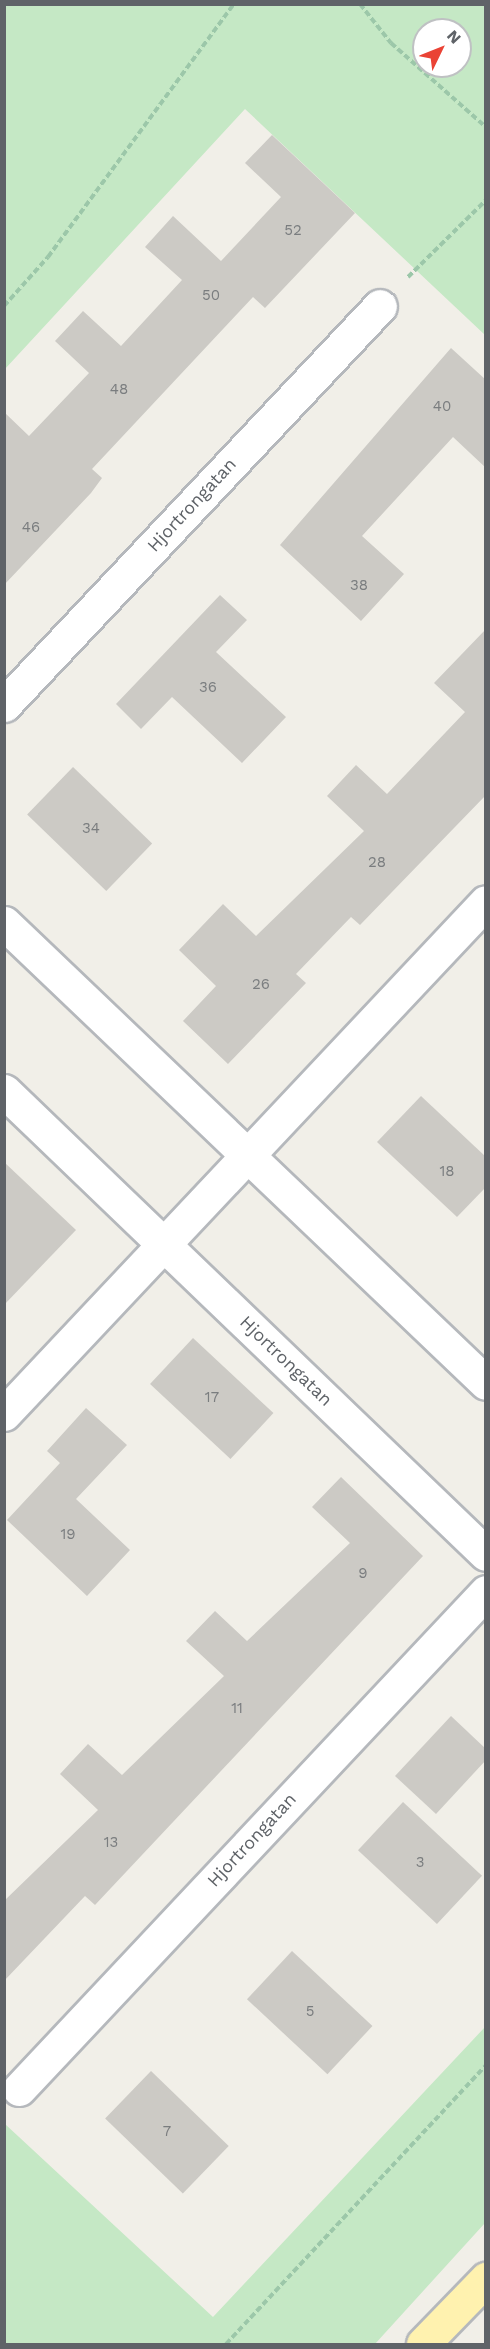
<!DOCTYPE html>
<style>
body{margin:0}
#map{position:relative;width:490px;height:2349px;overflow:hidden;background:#f1efe8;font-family:"Work Sans",sans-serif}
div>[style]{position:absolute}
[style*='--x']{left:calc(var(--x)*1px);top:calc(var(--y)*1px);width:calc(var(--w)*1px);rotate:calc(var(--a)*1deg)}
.green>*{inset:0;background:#c5e8c5}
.building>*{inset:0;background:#cccac5;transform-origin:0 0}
.path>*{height:4px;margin-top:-2px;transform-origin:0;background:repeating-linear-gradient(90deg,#9cc7a9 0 6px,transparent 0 9px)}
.roads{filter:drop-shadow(2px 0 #b5b8bc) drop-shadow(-2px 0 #b5b8bc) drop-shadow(0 2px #b5b8bc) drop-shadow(0 -2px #b5b8bc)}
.minor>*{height:33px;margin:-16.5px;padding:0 16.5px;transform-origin:16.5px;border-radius:16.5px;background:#fff}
.major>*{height:33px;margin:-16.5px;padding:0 16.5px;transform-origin:16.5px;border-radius:16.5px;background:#fff2af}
span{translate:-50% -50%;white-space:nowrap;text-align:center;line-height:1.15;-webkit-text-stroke:4.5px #fff;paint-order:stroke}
.number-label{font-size:15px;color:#7a7d7f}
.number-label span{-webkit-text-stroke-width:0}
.street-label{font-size:18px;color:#5f6368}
.frame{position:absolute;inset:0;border:6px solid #5f6368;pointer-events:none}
.north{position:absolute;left:412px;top:18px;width:60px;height:60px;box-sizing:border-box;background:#fff;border:2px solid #bfc1c3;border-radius:50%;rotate:47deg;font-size:16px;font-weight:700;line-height:24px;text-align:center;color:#5f6368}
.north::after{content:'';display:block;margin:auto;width:21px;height:27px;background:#ea4335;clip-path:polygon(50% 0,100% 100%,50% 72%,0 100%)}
</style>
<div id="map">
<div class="green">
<div style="clip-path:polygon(evenodd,5px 4px,485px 5px,485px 335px,245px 109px,5px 369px,5px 4px,424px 30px,460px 30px,460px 66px,424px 66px,424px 30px)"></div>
<div style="clip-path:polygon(485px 2027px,485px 2223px,375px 2344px,5px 2344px,5px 2124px,213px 2317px)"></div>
</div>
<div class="building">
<div style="clip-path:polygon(272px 135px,355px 213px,265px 308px,253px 297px,92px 469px,102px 478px,91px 493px,4px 585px,4px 412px,29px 436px,89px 373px,55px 341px,83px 311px,121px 346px,182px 280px,145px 247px,173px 216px,221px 261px,281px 197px,245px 163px)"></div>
<div style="clip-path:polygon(451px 348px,486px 380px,486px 468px,453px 437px,362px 536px,404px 574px,361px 621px,280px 545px)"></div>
<div style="clip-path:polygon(220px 595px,247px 620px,216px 652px,286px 717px,242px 763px,172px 697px,141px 729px,116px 704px)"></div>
<div style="clip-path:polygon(486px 629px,486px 795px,360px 925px,351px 917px,323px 946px,296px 974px,306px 983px,228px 1064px,183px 1021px,216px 986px,179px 950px,223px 904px,256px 936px,364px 831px,327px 796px,356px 765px,387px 794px,465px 712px,434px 683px)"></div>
<div style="left:73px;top:767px;width:110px;height:66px;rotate:44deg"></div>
<div style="clip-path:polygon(421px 1096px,486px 1157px,486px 1187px,457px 1217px,377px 1142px)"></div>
<div style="clip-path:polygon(4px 1162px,76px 1230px,4px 1305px)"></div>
<div style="left:193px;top:1338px;width:110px;height:63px;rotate:43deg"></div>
<div style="clip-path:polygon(86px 1408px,127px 1445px,76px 1499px,130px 1550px,87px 1596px,7px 1520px,60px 1463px,47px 1451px)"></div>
<div style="clip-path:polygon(341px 1477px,423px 1556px,95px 1905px,85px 1896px,4px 1981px,4px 1901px,98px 1810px,60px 1774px,88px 1744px,122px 1775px,224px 1676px,186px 1641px,215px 1611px,247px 1641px,350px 1543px,312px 1507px)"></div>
<div style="clip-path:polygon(451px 1716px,486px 1749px,486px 1760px,436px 1814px,395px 1776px)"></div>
<div style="left:403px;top:1802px;width:108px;height:66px;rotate:43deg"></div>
<div style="left:292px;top:1951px;width:110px;height:66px;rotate:43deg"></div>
<div style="left:151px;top:2071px;width:108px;height:66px;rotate:44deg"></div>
</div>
<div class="path">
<div style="--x:360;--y:4;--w:50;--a:51.5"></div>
<div style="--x:391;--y:43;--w:127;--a:41.5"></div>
<div style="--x:408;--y:277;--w:110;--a:-44.6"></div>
<div style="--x:4;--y:306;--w:66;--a:-48.1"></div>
<div style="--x:48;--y:257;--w:314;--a:-53.7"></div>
<div style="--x:226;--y:2344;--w:381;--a:-47"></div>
</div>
<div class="roads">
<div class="minor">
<div style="--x:4;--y:705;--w:548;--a:-46.7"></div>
<div style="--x:4;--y:923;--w:666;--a:43.66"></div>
<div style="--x:4;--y:1091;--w:668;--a:43.85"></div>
<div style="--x:4;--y:1414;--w:703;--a:-46.73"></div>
<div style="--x:19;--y:2089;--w:682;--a:-46.78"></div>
</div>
<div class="major">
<div style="--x:423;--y:2344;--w:91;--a:-45.9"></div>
</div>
</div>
<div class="number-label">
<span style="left:293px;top:231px">52</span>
<span style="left:211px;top:296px">50</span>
<span style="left:119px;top:390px">48</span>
<span style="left:442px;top:407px">40</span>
<span style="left:31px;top:528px">46</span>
<span style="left:359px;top:586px">38</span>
<span style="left:208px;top:688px">36</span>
<span style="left:91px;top:829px">34</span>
<span style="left:377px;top:863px">28</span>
<span style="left:261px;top:985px">26</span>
<span style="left:447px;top:1172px">18</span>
<span style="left:212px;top:1398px">17</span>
<span style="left:68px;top:1535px">19</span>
<span style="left:363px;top:1574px">9</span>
<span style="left:237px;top:1709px">11</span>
<span style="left:111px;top:1843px">13</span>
<span style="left:420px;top:1863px">3</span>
<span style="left:310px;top:2012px">5</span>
<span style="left:167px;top:2132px">7</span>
</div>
<div class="street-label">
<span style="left:192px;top:505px;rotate:-47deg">Hjortrongatan</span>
<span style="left:286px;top:1361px;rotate:44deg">Hjortrongatan</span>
<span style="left:252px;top:1840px;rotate:-47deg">Hjortrongatan</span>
</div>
<div class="frame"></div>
<div class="north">N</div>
</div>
